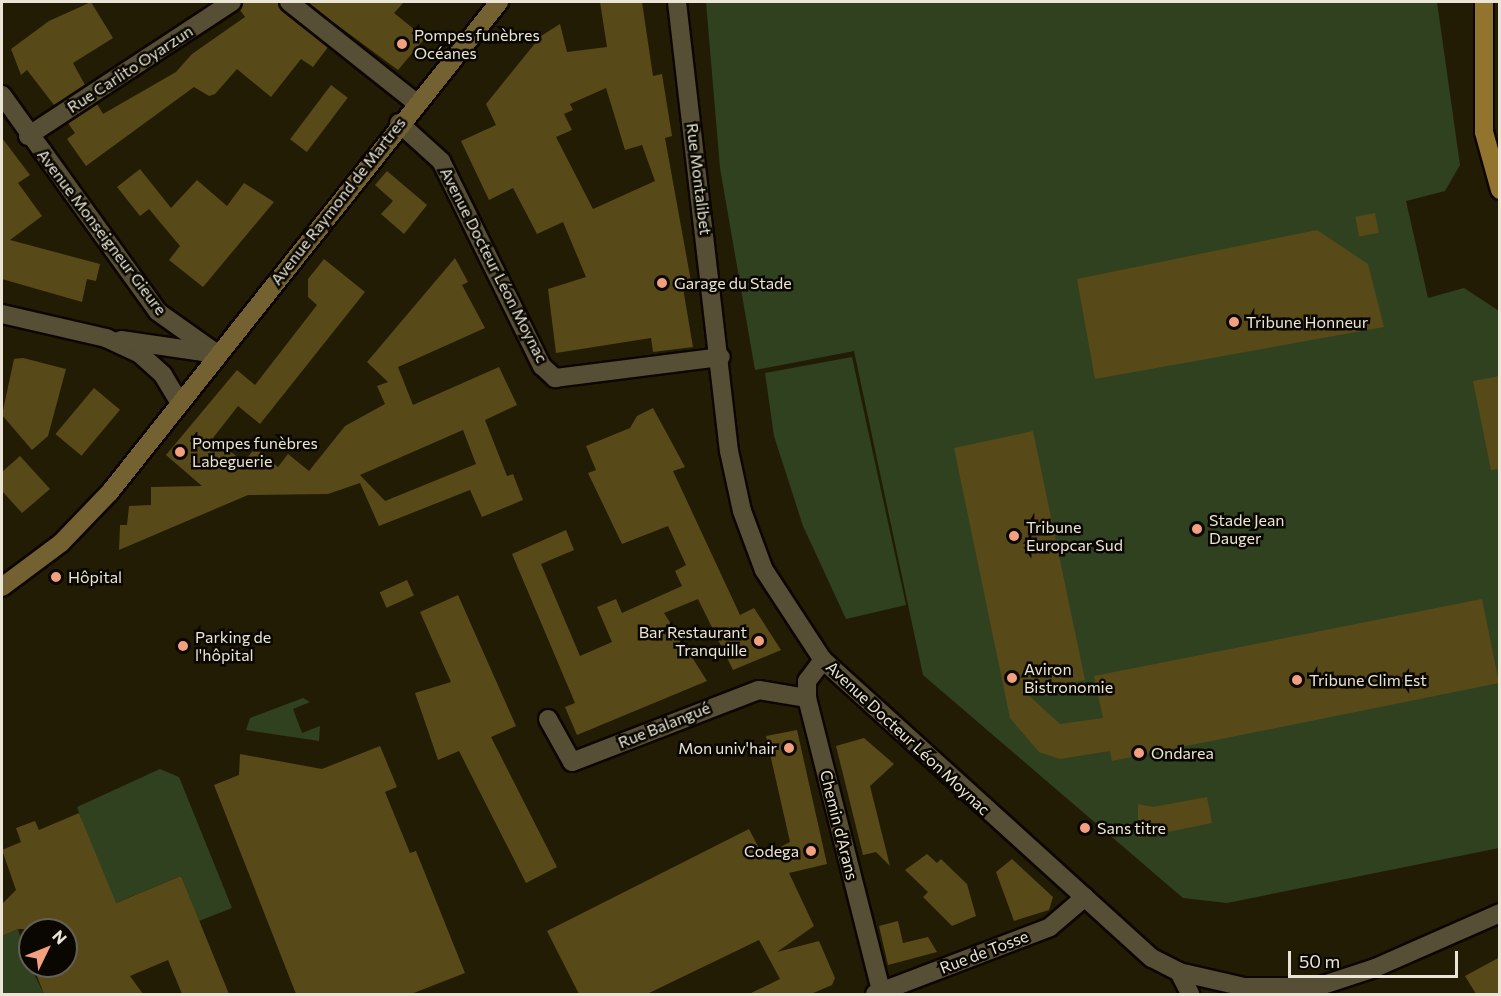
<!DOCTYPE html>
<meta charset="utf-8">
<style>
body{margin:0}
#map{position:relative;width:1501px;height:996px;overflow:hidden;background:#231c04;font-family:Commissioner,sans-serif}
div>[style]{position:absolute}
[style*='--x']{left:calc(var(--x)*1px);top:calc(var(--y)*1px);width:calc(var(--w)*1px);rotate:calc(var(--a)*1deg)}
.green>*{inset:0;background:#304120}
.building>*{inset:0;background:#584918;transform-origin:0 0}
.roads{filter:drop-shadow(2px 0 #0d0600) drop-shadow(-2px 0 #0d0600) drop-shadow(0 2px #0d0600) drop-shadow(0 -2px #0d0600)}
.minor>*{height:18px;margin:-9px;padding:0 9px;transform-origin:9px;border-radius:9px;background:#564e35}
.secondary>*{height:18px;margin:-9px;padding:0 9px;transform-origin:9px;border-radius:9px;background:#746131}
.primary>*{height:18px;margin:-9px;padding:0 9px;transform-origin:9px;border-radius:9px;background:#93742e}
.dots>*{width:16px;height:16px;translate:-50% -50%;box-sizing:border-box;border:3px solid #0a0701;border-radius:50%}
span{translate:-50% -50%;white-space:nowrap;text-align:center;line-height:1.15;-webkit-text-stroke:5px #0a0701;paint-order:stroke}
.poi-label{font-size:16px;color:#eae5d6}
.left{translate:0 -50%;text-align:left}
.right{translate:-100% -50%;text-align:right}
.street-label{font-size:16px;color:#eae5d6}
.frame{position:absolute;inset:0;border:3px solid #eae5d6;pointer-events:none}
.north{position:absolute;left:18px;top:918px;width:60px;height:60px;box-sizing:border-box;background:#0a0701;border:2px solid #646056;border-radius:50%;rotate:47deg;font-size:16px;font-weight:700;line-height:24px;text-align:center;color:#eae5d6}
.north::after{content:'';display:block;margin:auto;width:21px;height:27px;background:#f2a07f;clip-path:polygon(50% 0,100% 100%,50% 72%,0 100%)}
.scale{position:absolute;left:1288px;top:951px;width:170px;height:27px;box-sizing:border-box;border:3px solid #eae5d6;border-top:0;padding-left:8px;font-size:18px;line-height:21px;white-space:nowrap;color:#eae5d6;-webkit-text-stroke:4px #0a0701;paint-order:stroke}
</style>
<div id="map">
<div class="green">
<div style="clip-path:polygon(706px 2px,1437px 2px,1460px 165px,1445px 191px,1406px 201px,1428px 298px,1464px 288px,1499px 311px,1499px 848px,1227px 903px,1183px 898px,923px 675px,854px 351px,755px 370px,720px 168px)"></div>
<div style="clip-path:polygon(852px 357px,906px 605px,846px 619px,803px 526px,774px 436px,765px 373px)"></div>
<div style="clip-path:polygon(303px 698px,310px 702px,293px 709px,302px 733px,320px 726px,319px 741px,246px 730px,250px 718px)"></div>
<div style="clip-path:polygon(160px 769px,179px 777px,232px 908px,199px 921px,181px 876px,113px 904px,77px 807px)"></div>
<div style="clip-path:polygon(18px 929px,30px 966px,44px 994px,2px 994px,2px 936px)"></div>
</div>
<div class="building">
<div style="clip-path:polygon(91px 2px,113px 38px,73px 63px,85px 85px,54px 105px,27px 70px,21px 75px,11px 49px,49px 21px)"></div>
<div style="clip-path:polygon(243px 2px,278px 2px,328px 47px,313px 67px,301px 59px,271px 97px,237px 69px,215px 94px,209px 96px,194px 87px,86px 166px,67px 139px,75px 133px,68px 123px,97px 104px,103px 114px,176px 72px,192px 54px,245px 17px,240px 10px)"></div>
<div style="clip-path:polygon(306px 2px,404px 2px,394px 13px,425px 38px,398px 70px)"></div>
<div style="clip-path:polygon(evenodd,600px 2px,642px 2px,653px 76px,662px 74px,672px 136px,665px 138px,692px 287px,683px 288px,693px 347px,653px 352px,651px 338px,556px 353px,548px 289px,586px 277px,563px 222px,537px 234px,513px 188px,489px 200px,461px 141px,496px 125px,486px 104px,541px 36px,560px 24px,567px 52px,607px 47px,600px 2px,606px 88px,625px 150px,642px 145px,655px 181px,593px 209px,556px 137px,572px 130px,564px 114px,573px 110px,570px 104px,606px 88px)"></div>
<div style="left:331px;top:85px;width:21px;height:68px;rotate:37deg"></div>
<div style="clip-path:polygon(2px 138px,30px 175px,18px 183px,42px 216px,10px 240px,100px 264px,96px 281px,87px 279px,82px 302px,2px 279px)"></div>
<div style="clip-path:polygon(140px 169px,171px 208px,197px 180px,227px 206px,244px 183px,274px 202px,203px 287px,169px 260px,180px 246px,149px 209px,140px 216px,117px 187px)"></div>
<div style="clip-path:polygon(387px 171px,427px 205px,404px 234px,381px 214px,393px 201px,375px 185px)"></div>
<div style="left:1375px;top:213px;width:20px;height:20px;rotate:79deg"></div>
<div style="clip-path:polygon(1317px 230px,1368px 264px,1384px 327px,1095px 379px,1077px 279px)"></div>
<div style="clip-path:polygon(evenodd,455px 258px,468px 282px,462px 285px,485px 328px,398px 367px,413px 405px,499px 367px,517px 405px,485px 420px,507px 476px,513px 474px,523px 500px,482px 517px,470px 490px,379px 526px,360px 483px,328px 494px,248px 495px,119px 550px,120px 525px,127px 525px,129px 506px,151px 505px,151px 487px,202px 486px,166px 455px,237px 370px,255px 385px,317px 305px,308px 297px,308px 279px,324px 259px,365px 292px,260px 424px,238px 406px,213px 438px,244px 462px,255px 448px,278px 467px,288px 454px,309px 471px,345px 426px,385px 404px,377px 386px,388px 382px,367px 362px,455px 258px,463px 430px,476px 464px,385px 501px,360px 475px,463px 430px)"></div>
<div style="clip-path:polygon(23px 358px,66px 369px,48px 436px,32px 450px,2px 415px,14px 359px)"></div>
<div style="clip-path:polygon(1500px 376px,1500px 469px,1491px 470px,1473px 381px)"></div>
<div style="left:94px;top:388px;width:34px;height:60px;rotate:40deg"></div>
<div style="clip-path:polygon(653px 408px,685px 467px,673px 471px,740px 615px,754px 608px,781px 650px,733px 670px,698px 599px,664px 613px,707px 681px,577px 735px,565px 707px,575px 703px,512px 554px,566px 530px,574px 550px,541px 564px,580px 656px,612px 642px,597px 607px,616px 599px,622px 613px,682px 586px,675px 571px,686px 565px,668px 526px,622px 544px,588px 473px,596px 470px,586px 446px,630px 428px,637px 416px)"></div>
<div style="clip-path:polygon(1033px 431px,1085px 680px,1025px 692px,1060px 724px,1103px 718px,1094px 676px,1482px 599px,1499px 683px,1112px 761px,1110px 751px,1060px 759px,1039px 752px,1010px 718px,954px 448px)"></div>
<div style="clip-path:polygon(20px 456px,50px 489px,22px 513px,2px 491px,2px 472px)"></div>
<div style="left:407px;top:580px;width:17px;height:30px;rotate:66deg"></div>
<div style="clip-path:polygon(458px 595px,516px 726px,491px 737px,557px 867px,526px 883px,459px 751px,438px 760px,415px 693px,451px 682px,420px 612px)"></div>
<div style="clip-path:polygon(797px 730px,827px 864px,789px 873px,814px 926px,777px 952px,819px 941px,835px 978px,832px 985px,811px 994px,749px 994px,780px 979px,759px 940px,647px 994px,579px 994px,547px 931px,749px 829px,763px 856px,790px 842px,766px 736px)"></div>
<div style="clip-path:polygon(864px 738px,894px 764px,870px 786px,890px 866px,876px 852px,863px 855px,836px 746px)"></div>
<div style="clip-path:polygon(380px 746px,397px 787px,385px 792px,410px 853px,416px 851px,465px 973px,411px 994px,296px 994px,214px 785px,239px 775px,240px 754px,322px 769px)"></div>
<div style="clip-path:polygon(1207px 797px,1212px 823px,1138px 838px,1138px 804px,1153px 807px)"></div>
<div style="clip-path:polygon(79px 813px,116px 903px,181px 876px,229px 994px,182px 994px,168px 960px,130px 976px,143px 994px,44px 994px,33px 966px,66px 966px,66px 930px,18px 929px,2px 936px,2px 904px,16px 890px,2px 850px,21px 842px,16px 828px,35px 821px,39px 830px)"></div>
<div style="clip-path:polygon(927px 854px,937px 863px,941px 859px,967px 884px,976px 916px,952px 926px,923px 897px,928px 892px,905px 870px)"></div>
<div style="clip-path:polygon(1012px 859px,1053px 897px,1049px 910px,1014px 921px,996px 872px)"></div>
<div style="clip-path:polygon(898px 921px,903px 943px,928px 937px,937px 952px,888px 965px,879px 926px)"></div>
<div style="clip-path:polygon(1500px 957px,1500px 994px,1476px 994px,1465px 976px)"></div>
</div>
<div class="roads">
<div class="minor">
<div style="--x:289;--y:2;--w:161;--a:38.4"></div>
<div style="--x:677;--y:2;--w:452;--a:83.4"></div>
<div style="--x:729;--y:451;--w:61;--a:77.8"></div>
<div style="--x:742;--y:511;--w:63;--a:69.6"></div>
<div style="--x:764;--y:570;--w:108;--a:56.8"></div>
<div style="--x:823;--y:660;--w:444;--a:42.2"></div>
<div style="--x:1152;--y:958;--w:30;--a:27"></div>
<div style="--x:1179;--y:972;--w:67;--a:13"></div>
<div style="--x:1244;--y:987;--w:73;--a:0"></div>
<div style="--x:1317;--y:987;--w:61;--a:-18.1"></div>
<div style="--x:1375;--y:968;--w:137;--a:-23.7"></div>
<div style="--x:2;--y:95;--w:267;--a:54.3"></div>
<div style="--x:158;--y:312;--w:72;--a:35.4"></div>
<div style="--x:399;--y:123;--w:57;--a:42.1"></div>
<div style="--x:441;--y:161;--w:229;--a:63.8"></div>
<div style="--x:542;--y:366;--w:18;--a:43"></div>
<div style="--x:555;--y:378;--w:167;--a:-7.2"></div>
<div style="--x:28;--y:136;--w:244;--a:-33.3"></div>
<div style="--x:2;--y:314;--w:107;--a:13"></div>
<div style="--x:106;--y:338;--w:38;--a:25"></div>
<div style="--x:140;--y:354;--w:31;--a:42"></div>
<div style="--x:163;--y:375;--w:31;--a:59"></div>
<div style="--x:121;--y:340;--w:90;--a:8.3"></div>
<div style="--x:823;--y:660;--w:26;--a:127"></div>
<div style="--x:807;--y:681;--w:17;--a:90"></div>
<div style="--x:807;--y:698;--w:305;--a:75.8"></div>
<div style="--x:548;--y:719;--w:49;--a:60.8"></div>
<div style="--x:572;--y:762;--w:200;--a:-21.1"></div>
<div style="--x:759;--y:690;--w:49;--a:9.5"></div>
<div style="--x:1179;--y:972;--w:25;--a:63"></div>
<div style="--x:875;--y:994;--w:187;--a:-20.9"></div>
<div style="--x:1050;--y:927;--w:46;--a:-40.6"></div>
</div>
<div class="secondary">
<div style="--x:2;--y:587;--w:74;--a:-36.7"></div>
<div style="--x:61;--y:543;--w:71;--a:-46.1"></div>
<div style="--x:110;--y:492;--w:626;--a:-51.55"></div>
</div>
<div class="primary">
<div style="--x:1484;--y:2;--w:130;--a:90"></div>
<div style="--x:1484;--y:132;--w:60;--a:74.6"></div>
</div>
</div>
<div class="dots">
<div style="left:402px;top:44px;background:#f2a07f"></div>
<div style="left:662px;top:283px;background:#f2a07f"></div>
<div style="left:1234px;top:322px;background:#f2a07f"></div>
<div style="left:180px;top:452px;background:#f2a07f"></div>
<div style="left:1197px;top:529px;background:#f2a07f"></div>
<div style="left:1014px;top:536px;background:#f2a07f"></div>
<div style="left:56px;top:577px;background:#f2a07f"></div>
<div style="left:759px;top:641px;background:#f2a07f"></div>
<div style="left:183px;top:646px;background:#f2a07f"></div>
<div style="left:1012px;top:678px;background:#f2a07f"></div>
<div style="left:1297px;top:680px;background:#f2a07f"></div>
<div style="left:789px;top:748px;background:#f2a07f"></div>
<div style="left:1139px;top:753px;background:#f2a07f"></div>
<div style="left:1085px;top:828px;background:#f2a07f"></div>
<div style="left:811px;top:851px;background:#f2a07f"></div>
</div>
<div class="poi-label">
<span class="left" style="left:414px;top:44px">Pompes funèbres<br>Océanes</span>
<span class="left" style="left:674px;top:283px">Garage du Stade</span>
<span class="left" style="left:1246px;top:322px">Tribune Honneur</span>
<span class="left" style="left:192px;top:452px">Pompes funèbres<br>Labeguerie</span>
<span class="left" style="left:1209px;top:529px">Stade Jean<br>Dauger</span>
<span class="left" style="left:1026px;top:536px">Tribune<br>Europcar Sud</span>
<span class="left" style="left:68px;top:577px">Hôpital</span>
<span class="right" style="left:747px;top:641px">Bar Restaurant<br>Tranquille</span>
<span class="left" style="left:195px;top:646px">Parking de<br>l'hôpital</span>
<span class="left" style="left:1024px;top:678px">Aviron<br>Bistronomie</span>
<span class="left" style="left:1309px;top:680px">Tribune Clim Est</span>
<span class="right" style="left:777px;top:748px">Mon univ'hair</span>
<span class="left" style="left:1151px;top:753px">Ondarea</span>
<span class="left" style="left:1097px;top:828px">Sans titre</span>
<span class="right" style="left:799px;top:851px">Codega</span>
</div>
<div class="street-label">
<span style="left:130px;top:69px;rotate:-33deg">Rue Carlito Oyarzun</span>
<span style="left:699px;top:179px;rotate:83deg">Rue Montalibet</span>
<span style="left:338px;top:201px;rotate:-52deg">Avenue Raymond de Martres</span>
<span style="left:102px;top:232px;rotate:53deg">Avenue Monseigneur Gieure</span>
<span style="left:494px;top:265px;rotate:63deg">Avenue Docteur Léon Moynac</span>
<span style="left:664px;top:725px;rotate:-22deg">Rue Balangué</span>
<span style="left:908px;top:738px;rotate:43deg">Avenue Docteur Léon Moynac</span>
<span style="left:839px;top:825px;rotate:76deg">Chemin d'Arans</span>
<span style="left:984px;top:952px;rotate:-21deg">Rue de Tosse</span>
</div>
<div class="frame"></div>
<div class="north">N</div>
<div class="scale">50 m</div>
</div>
